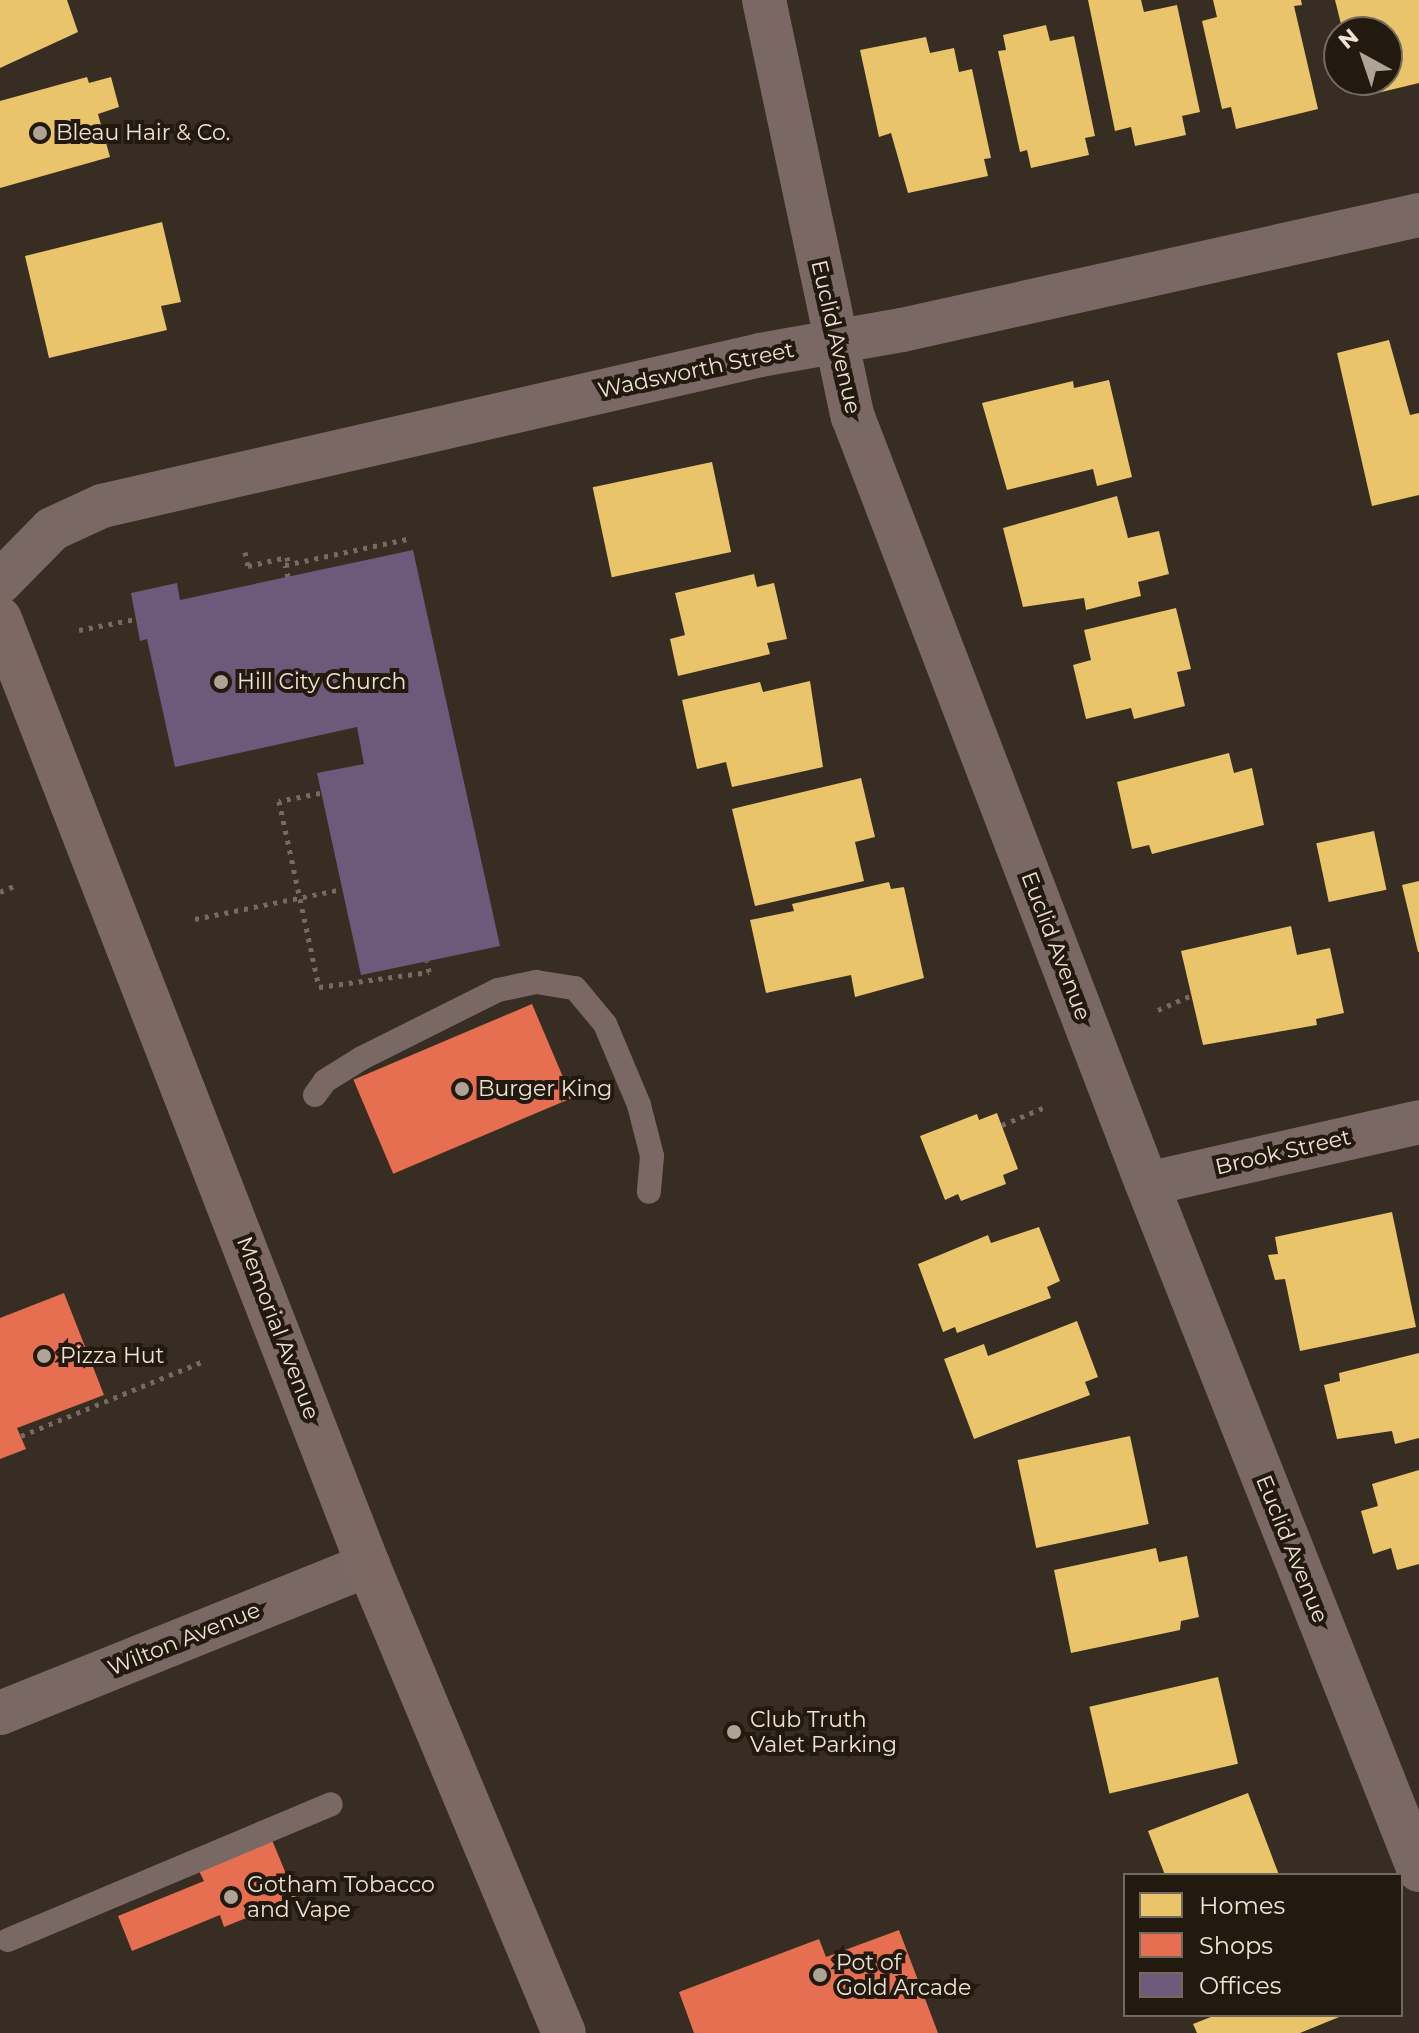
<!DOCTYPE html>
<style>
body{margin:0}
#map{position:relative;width:1419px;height:2033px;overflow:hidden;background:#382d22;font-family:Montserrat,sans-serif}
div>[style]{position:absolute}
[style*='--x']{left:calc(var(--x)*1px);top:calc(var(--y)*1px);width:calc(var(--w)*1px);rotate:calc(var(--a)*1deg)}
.homes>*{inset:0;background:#e9c46a;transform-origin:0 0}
.shops>*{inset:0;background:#e76f51;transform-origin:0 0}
.offices>*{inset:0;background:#6d597a}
.path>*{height:5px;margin-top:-2.5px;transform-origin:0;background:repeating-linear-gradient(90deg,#776a64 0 4px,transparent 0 10px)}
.service>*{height:24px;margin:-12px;padding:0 12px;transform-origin:12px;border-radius:12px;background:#796863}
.minor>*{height:44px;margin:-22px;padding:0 22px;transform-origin:22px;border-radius:22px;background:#796863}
.tertiary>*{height:44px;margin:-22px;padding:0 22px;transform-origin:22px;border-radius:22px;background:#796863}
.secondary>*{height:44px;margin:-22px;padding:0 22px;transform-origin:22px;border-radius:22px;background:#7c6963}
.dots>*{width:22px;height:22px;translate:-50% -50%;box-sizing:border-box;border:4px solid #22190f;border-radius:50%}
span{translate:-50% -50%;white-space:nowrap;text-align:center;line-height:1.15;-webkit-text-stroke:8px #22190f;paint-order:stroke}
.poi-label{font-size:22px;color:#efe2d5}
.left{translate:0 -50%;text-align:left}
.street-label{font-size:22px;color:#efe2d5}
.legend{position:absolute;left:1123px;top:1873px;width:280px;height:144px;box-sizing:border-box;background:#22190f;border:2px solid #74695e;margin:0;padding:10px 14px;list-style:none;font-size:24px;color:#efe2d5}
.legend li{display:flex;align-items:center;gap:16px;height:40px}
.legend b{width:40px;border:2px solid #74695e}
.north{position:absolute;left:1323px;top:16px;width:80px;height:80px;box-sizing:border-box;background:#22190f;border:2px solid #74695e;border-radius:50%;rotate:320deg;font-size:22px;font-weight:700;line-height:32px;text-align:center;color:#efe2d5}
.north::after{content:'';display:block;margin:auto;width:28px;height:36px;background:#afa396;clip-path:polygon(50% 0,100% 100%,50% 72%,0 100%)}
</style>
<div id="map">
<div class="homes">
<div style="clip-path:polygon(0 0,67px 0,78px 32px,0 68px)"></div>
<div style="clip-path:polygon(1088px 0,1141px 0,1144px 12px,1177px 5px,1200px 112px,1182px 116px,1186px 135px,1135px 146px,1131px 127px,1115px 131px)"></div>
<div style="clip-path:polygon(1213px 0,1301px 0,1302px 5px,1294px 6px,1318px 109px,1236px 129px,1231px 107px,1222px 109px,1202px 21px,1217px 17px)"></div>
<div style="clip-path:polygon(1335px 0,1419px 0,1419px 83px,1365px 96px,1362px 82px,1354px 80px,1387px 80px,1387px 32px,1343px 32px)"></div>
<div style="clip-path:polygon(1046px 25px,1050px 41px,1074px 36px,1095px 136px,1085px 138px,1089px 155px,1031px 168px,1027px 150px,1020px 152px,998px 51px,1006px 50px,1003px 35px)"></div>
<div style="clip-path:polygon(926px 37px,930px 53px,954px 48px,959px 72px,972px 69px,991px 158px,984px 159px,988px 176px,908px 193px,891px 133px,879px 137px,860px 50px)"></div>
<div style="clip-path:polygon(87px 77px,89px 83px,111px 77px,119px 107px,98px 114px,110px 157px,0 188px,0 101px)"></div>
<div style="clip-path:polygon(162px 222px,181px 302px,161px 306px,167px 330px,49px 358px,25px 256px)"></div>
<div style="clip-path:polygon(1389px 340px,1410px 415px,1419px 413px,1419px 495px,1372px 506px,1337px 353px)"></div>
<div style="clip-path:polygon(1109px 380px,1132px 477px,1097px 486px,1093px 469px,1007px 490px,982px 403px,1073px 381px,1074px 388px)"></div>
<div style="left:712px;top:462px;width:92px;height:122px;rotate:78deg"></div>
<div style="clip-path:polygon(1117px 496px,1128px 538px,1159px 531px,1169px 574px,1138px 582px,1141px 596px,1086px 610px,1084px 598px,1023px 607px,1003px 528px)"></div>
<div style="clip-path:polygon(754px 574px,757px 587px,774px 583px,787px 639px,767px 643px,770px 654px,678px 676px,670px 639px,685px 635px,675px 593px)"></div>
<div style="clip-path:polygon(1176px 608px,1191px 669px,1177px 672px,1185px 706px,1134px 719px,1131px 708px,1086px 719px,1073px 665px,1091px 660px,1084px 630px)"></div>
<div style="clip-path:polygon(810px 681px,823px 767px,732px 787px,726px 762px,697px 769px,682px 700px,760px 682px,763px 692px)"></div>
<div style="clip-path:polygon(1229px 753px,1234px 773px,1252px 768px,1264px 825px,1152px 854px,1149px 845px,1132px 849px,1117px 782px)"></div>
<div style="clip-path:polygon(861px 778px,875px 837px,855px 842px,864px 881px,755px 906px,732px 809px)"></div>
<div style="left:1374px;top:831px;width:60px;height:59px;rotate:78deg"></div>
<div style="clip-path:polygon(1419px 881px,1419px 952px,1418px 952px,1402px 885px)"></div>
<div style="clip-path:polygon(889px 882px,891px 889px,904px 887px,924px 978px,855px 997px,851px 975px,766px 993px,750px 920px,794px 911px,792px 904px)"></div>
<div style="clip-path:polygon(1291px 926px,1297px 955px,1330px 948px,1344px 1013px,1316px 1019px,1317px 1025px,1203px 1045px,1181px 951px)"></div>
<div style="clip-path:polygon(997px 1113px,1018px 1169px,1003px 1175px,1006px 1184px,961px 1201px,958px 1194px,945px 1200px,920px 1136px,977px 1114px,979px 1120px)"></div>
<div style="clip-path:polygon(1392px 1212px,1416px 1327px,1300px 1351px,1285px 1279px,1275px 1280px,1268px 1255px,1278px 1254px,1275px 1237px)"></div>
<div style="clip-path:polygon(1039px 1227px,1060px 1281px,1047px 1287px,1051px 1298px,957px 1333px,955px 1327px,943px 1332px,918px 1264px,988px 1235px,991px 1243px)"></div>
<div style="clip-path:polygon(1077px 1321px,1098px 1377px,1085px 1382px,1090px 1395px,974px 1439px,944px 1359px,984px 1344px,988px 1356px)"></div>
<div style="clip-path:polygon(1419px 1353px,1419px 1438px,1395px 1444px,1392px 1431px,1337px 1439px,1324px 1385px,1340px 1381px,1339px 1373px)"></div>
<div style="left:1130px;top:1436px;width:90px;height:115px;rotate:78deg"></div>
<div style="clip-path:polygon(1419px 1470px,1419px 1564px,1397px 1570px,1391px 1548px,1373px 1554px,1361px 1511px,1378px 1506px,1372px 1484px)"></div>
<div style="clip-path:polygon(1156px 1548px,1159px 1562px,1187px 1556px,1199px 1617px,1181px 1621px,1180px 1630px,1071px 1653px,1054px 1570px)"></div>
<div style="left:1218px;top:1677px;width:89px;height:132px;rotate:77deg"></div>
<div style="clip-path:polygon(1248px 1793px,1279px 1875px,1165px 1875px,1148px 1831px)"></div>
<div style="clip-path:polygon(1216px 2015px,1344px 2015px,1300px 2033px,1197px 2033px,1193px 2024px)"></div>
</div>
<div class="shops">
<div style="left:532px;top:1004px;width:102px;height:194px;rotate:67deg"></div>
<div style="clip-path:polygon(64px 1293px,104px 1395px,17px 1428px,26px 1449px,0 1459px,0 1318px)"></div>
<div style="clip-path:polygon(272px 1840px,296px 1898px,224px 1927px,220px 1915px,132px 1951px,118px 1916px,204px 1881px,199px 1871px)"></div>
<div style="clip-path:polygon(899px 1930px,938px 2033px,694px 2033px,679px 1992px,819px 1939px,826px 1957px)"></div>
</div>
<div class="offices">
<div style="clip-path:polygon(413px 550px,500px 946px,361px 975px,317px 773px,364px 764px,357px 727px,175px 767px,147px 639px,140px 641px,131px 593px,177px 583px,180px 600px)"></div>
</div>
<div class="path">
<div style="--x:245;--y:552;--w:14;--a:78"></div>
<div style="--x:248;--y:566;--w:40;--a:-13"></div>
<div style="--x:287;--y:557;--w:10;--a:79"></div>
<div style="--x:288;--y:577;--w:12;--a:-104"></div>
<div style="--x:285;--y:565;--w:125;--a:-12"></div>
<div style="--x:79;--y:630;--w:58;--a:-10.9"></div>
<div style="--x:320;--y:793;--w:42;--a:169"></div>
<div style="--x:279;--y:801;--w:190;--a:77.9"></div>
<div style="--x:319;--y:987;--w:111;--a:-7.8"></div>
<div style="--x:429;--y:972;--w:11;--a:-100"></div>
<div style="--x:0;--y:892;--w:15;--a:-23"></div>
<div style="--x:195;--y:919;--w:150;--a:-11.5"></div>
<div style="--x:1158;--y:1010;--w:37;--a:-24"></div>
<div style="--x:1002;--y:1125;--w:47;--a:-22.7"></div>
<div style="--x:21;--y:1436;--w:198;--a:-22.3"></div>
</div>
<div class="service">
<div style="--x:315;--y:1095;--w:17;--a:-54"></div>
<div style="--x:325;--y:1081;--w:44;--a:-31.9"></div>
<div style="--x:362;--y:1058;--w:152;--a:-26.6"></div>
<div style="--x:498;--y:990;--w:39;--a:-12"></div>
<div style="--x:536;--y:982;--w:39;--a:9"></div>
<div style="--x:575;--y:988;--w:47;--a:50.2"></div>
<div style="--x:605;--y:1024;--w:88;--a:67.2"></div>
<div style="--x:639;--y:1105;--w:53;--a:75.7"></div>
<div style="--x:652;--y:1156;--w:36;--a:95"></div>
<div style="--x:8;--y:1940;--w:350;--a:-22.8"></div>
</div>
<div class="minor">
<div style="--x:764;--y:0;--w:426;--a:78"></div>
<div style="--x:853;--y:417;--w:821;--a:69.03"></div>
<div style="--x:1147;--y:1184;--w:738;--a:68.37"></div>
<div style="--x:1147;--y:1184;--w:279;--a:-12.8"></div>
<div style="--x:0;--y:1713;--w:397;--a:-21.9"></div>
</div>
<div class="tertiary">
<div style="--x:0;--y:582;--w:74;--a:-45.5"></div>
<div style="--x:52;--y:529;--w:55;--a:-24.7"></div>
<div style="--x:102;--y:506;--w:675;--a:-12.92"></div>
<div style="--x:760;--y:355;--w:144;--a:-10"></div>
<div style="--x:902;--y:330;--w:530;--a:-12.54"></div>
</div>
<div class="secondary">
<div style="--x:0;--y:619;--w:1015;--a:68.74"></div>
<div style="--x:368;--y:1565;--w:507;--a:67.28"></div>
</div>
<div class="dots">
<div style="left:40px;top:133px;background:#afa396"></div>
<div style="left:221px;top:682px;background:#afa396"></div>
<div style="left:462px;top:1089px;background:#afa396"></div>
<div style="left:44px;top:1356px;background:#afa396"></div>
<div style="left:734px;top:1732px;background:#afa396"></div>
<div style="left:231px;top:1897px;background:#afa396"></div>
<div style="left:820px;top:1975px;background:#afa396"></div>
</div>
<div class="poi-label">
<span class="left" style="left:56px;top:133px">Bleau Hair &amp; Co.</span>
<span class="left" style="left:237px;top:682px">Hill City Church</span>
<span class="left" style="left:478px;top:1089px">Burger King</span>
<span class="left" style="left:60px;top:1356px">Pizza Hut</span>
<span class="left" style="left:750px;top:1732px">Club Truth<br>Valet Parking</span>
<span class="left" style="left:247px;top:1897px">Gotham Tobacco<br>and Vape</span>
<span class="left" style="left:836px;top:1975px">Pot of<br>Gold Arcade</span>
</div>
<div class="street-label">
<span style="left:836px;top:337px;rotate:77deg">Euclid Avenue</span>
<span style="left:696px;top:370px;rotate:-12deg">Wadsworth Street</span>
<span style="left:1056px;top:946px;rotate:69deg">Euclid Avenue</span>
<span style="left:1283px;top:1152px;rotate:-13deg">Brook Street</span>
<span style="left:278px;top:1328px;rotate:69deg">Memorial Avenue</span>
<span style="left:1292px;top:1549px;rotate:68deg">Euclid Avenue</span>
<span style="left:184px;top:1639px;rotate:-22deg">Wilton Avenue</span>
</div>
<ul class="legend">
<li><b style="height:22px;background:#e9c46a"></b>Homes</li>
<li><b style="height:22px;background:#e76f51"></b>Shops</li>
<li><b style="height:22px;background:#6d597a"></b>Offices</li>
</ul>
<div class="north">N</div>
</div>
